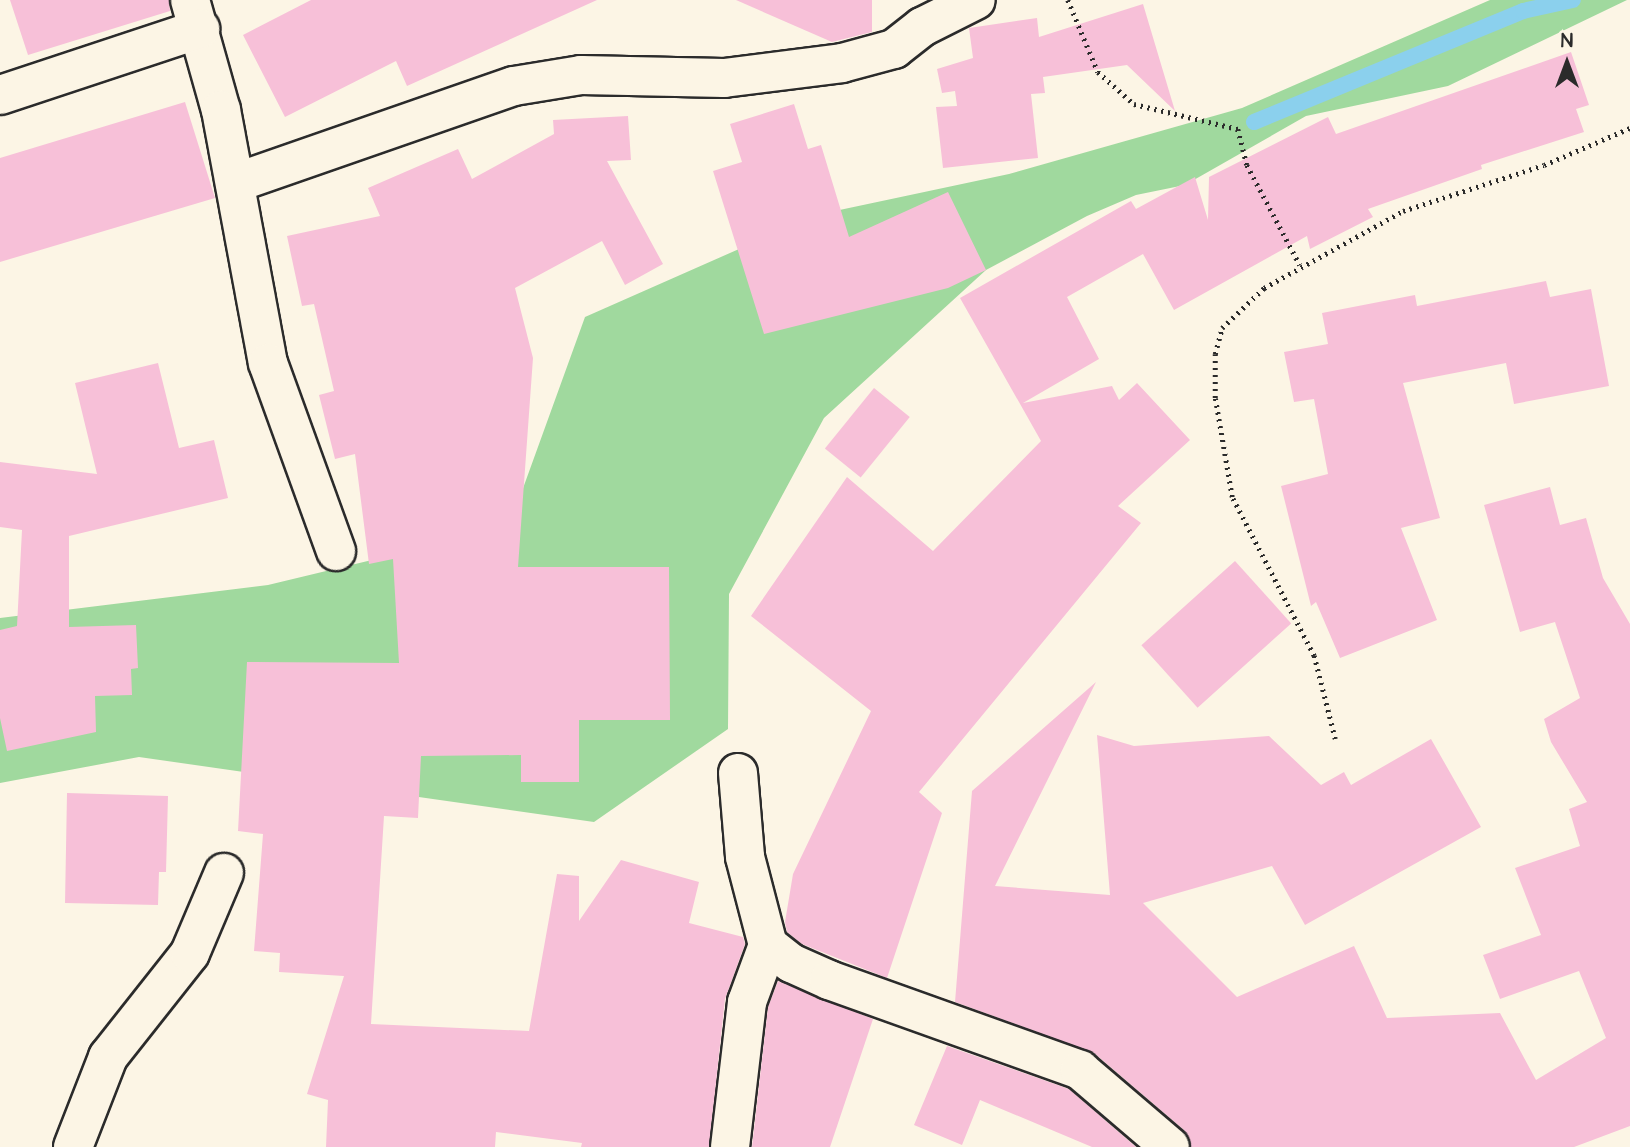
<!DOCTYPE html>
<style>
body{margin:0}
#map{position:relative;width:1630px;height:1147px;overflow:hidden;background:#fcf5e5;font-family:"Architects Daughter",sans-serif}
div>[style]{position:absolute}
[style*='--x']{left:calc(var(--x)*1px);top:calc(var(--y)*1px);width:calc(var(--w)*1px);rotate:calc(var(--a)*1deg)}
.green>*{inset:0;background:#a0d99e}
.stream>*{height:16px;margin:-8px;padding:0 8px;transform-origin:8px;border-radius:8px;background:#8bd0ed}
.building>*{inset:0;background:#f7c0d8;transform-origin:0 0}
.path>*{height:4.5px;margin-top:-2.25px;transform-origin:0;background:repeating-linear-gradient(90deg,#2b2b2b 0 2px,transparent 0 7px)}
.roads{filter:drop-shadow(2px 0 #2b2b2b) drop-shadow(-2px 0 #2b2b2b) drop-shadow(0 2px #2b2b2b) drop-shadow(0 -2px #2b2b2b)}
.street>*{height:38px;margin:-19px;padding:0 19px;transform-origin:19px;border-radius:19px;background:#fcf5e5}
span{translate:-50% -50%;white-space:nowrap;text-align:center;line-height:1.15;-webkit-text-stroke:5px #fcf5e5;paint-order:stroke}
.north{position:absolute;left:1532px;top:28px;width:70px;height:70px;-webkit-text-stroke:5px #fcf5e5;paint-order:stroke;rotate:0deg;font-size:19px;font-weight:700;line-height:28px;text-align:center;color:#2b2b2b}
.north::after{content:'';display:block;margin:auto;width:24px;height:32px;background:#2b2b2b;clip-path:polygon(50% 0,100% 100%,50% 72%,0 100%)}
</style>
<div id="map">
<div class="green">
<div style="clip-path:polygon(1490px 0,1627px 0,1448px 86px,1306px 116px,1185px 185px,1136px 195px,1087px 216px,986px 270px,824px 418px,729px 594px,728px 729px,594px 822px,139px 757px,0 783px,0 618px,268px 585px,509px 527px,585px 317px,816px 215px,1009px 174px,1242px 108px)"></div>
</div>
<div class="stream">
<div style="--x:1254;--y:122;--w:291;--a:-22.4"></div>
<div style="--x:1523;--y:11;--w:51;--a:-12.4"></div>
</div>
<div class="building">
<div style="clip-path:polygon(10px 0,169px 0,170px 11px,28px 55px)"></div>
<div style="clip-path:polygon(311px 0,597px 0,407px 86px,396px 61px,285px 117px,243px 35px)"></div>
<div style="clip-path:polygon(736px 0,872px 0,872px 32px,832px 42px)"></div>
<div style="clip-path:polygon(1143px 4px,1175px 111px,1127px 65px,1043px 77px,1045px 93px,1031px 94px,1038px 158px,943px 168px,936px 107px,957px 106px,955px 91px,942px 93px,937px 69px,973px 58px,969px 28px,1037px 18px,1039px 37px)"></div>
<div style="clip-path:polygon(1571px 52px,1589px 105px,1576px 109px,1584px 132px,1481px 165px,1482px 169px,1368px 209px,1373px 217px,1310px 249px,1307px 236px,1174px 310px,1143px 254px,1067px 297px,1099px 359px,1023px 403px,1112px 386px,1119px 400px,1137px 383px,1190px 440px,1118px 506px,1141px 523px,919px 792px,942px 813px,887px 978px,802px 944px,787px 932px,785px 922px,793px 874px,871px 711px,751px 616px,847px 477px,933px 551px,1041px 441px,960px 298px,1131px 201px,1136px 209px,1195px 177px,1208px 220px,1209px 177px,1328px 117px,1336px 134px)"></div>
<div style="clip-path:polygon(185px 102px,215px 198px,0 262px,0 158px)"></div>
<div style="clip-path:polygon(794px 104px,808px 149px,821px 145px,849px 237px,948px 192px,986px 270px,948px 288px,764px 334px,713px 171px,742px 162px,730px 124px)"></div>
<div style="clip-path:polygon(628px 116px,631px 160px,607px 161px,663px 264px,625px 285px,602px 241px,515px 288px,533px 358px,518px 567px,669px 567px,670px 720px,579px 720px,579px 782px,521px 782px,521px 755px,421px 756px,418px 818px,384px 816px,371px 1024px,529px 1031px,557px 874px,579px 876px,579px 921px,621px 860px,699px 882px,689px 923px,743px 937px,745px 944px,725px 999px,709px 1147px,581px 1147px,582px 1143px,496px 1132px,495px 1147px,326px 1147px,328px 1100px,307px 1094px,344px 976px,279px 972px,280px 953px,254px 951px,263px 834px,238px 831px,247px 662px,399px 663px,393px 559px,369px 564px,355px 454px,335px 459px,319px 395px,334px 391px,314px 304px,302px 306px,287px 236px,380px 216px,368px 188px,458px 149px,472px 179px,554px 134px,553px 120px)"></div>
<div style="clip-path:polygon(1546px 281px,1550px 297px,1591px 289px,1609px 386px,1514px 404px,1506px 363px,1403px 383px,1440px 518px,1401px 528px,1437px 620px,1340px 658px,1316px 602px,1311px 606px,1281px 486px,1328px 474px,1314px 399px,1294px 402px,1284px 352px,1328px 344px,1322px 313px,1415px 295px,1417px 306px)"></div>
<div style="clip-path:polygon(158px 363px,179px 448px,214px 440px,228px 498px,69px 536px,69px 627px,136px 625px,138px 668px,131px 669px,132px 695px,95px 696px,96px 732px,7px 751px,0 718px,0 630px,17px 626px,22px 530px,0 527px,0 462px,97px 474px,75px 383px)"></div>
<div style="left:874px;top:388px;width:46px;height:78px;rotate:39deg"></div>
<div style="clip-path:polygon(1550px 487px,1560px 525px,1586px 518px,1603px 578px,1630px 624px,1630px 1126px,1574px 1147px,1191px 1147px,1184px 1130px,1094px 1053px,955px 1002px,972px 791px,1096px 682px,995px 886px,1110px 895px,1097px 735px,1134px 746px,1269px 736px,1321px 785px,1344px 772px,1351px 785px,1431px 739px,1481px 827px,1305px 925px,1272px 866px,1143px 903px,1237px 997px,1354px 946px,1387px 1018px,1500px 1013px,1536px 1080px,1606px 1038px,1579px 971px,1500px 999px,1483px 955px,1541px 935px,1515px 868px,1580px 846px,1569px 809px,1587px 802px,1551px 742px,1544px 719px,1580px 698px,1555px 622px,1520px 632px,1484px 505px)"></div>
<div style="left:1235px;top:561px;width:84px;height:126px;rotate:48deg"></div>
<div style="clip-path:polygon(67px 793px,168px 796px,166px 872px,159px 872px,158px 905px,65px 903px)"></div>
<div style="clip-path:polygon(778px 981px,873px 1019px,830px 1147px,752px 1147px,768px 1007px)"></div>
<div style="clip-path:polygon(947px 1046px,1069px 1089px,1136px 1147px,1092px 1147px,980px 1100px,962px 1145px,914px 1125px)"></div>
</div>
<div class="path">
<div style="--x:1068;--y:0;--w:78;--a:67.4"></div>
<div style="--x:1098;--y:72;--w:48;--a:41.6"></div>
<div style="--x:1134;--y:104;--w:107;--a:13.5"></div>
<div style="--x:1238;--y:129;--w:37;--a:76"></div>
<div style="--x:1247;--y:165;--w:113;--a:62.1"></div>
<div style="--x:1335;--y:739;--w:86;--a:-104.2"></div>
<div style="--x:1314;--y:656;--w:179;--a:-117.3"></div>
<div style="--x:1232;--y:497;--w:100;--a:-99.7"></div>
<div style="--x:1215;--y:398;--w:44;--a:-90"></div>
<div style="--x:1215;--y:354;--w:27;--a:-75"></div>
<div style="--x:1222;--y:328;--w:58;--a:-43.6"></div>
<div style="--x:1264;--y:288;--w:159;--a:-29"></div>
<div style="--x:1403;--y:211;--w:148;--a:-18.1"></div>
<div style="--x:1544;--y:165;--w:94;--a:-23.3"></div>
</div>
<div class="roads">
<div class="street">
<div style="--x:190;--y:0;--w:114;--a:74.3"></div>
<div style="--x:221;--y:110;--w:257;--a:79.5"></div>
<div style="--x:268;--y:363;--w:200;--a:70.1"></div>
<div style="--x:0;--y:95;--w:211;--a:-18.3"></div>
<div style="--x:235;--y:183;--w:295;--a:-19.2"></div>
<div style="--x:514;--y:86;--w:68;--a:-9.3"></div>
<div style="--x:581;--y:75;--w:143;--a:1.2"></div>
<div style="--x:724;--y:78;--w:119;--a:-7.2"></div>
<div style="--x:842;--y:63;--w:54;--a:-15.1"></div>
<div style="--x:894;--y:49;--w:36;--a:-38"></div>
<div style="--x:922;--y:27;--w:60;--a:-26.6"></div>
<div style="--x:738;--y:773;--w:84;--a:85.2"></div>
<div style="--x:745;--y:857;--w:91;--a:75.4"></div>
<div style="--x:768;--y:945;--w:29;--a:38"></div>
<div style="--x:791;--y:963;--w:42;--a:24.1"></div>
<div style="--x:829;--y:980;--w:267;--a:19.7"></div>
<div style="--x:1080;--y:1070;--w:118;--a:40.5"></div>
<div style="--x:73;--y:1147;--w:97;--a:-68.7"></div>
<div style="--x:108;--y:1057;--w:132;--a:-51.7"></div>
<div style="--x:190;--y:953;--w:87;--a:-67"></div>
<div style="--x:730;--y:1147;--w:146;--a:-83.3"></div>
<div style="--x:747;--y:1002;--w:61;--a:-69.8"></div>
</div>
</div>
<div class="north">N</div>
</div>
